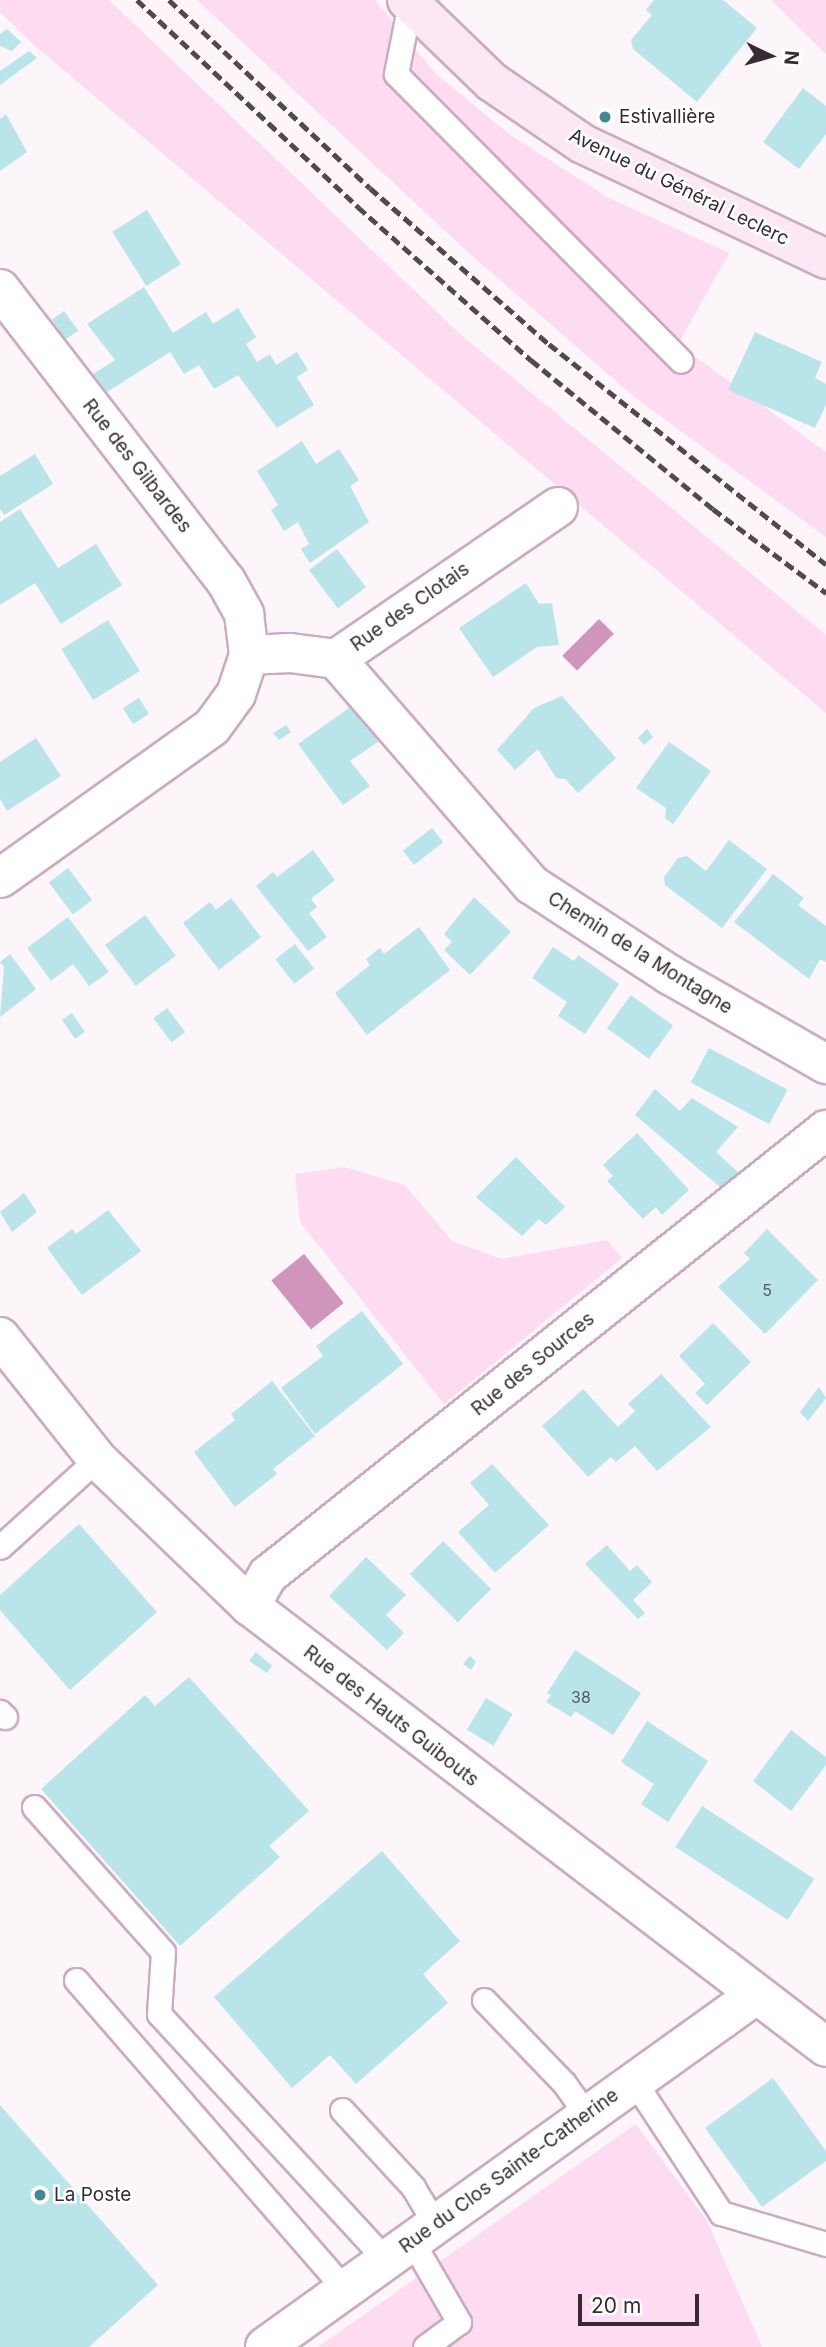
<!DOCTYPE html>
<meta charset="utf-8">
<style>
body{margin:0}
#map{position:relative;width:826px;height:2347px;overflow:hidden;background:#fcf5f9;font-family:Inter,sans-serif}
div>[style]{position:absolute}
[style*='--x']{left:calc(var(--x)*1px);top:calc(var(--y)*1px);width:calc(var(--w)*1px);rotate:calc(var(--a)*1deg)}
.green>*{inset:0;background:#fddbf0}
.water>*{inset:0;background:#d095bb;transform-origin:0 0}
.building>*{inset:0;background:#b8e4ea;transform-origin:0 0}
.roads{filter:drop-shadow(2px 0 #ccabbf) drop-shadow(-2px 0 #ccabbf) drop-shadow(0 2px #ccabbf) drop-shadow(0 -2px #ccabbf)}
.service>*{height:23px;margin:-11.5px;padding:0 11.5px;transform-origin:11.5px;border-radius:11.5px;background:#fff}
.minor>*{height:38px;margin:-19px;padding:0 19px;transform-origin:19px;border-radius:19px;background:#fff}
.secondary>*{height:38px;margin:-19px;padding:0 19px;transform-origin:19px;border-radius:19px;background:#fce8f5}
.rail>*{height:5px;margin-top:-2.5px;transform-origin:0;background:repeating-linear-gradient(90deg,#54484f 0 10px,transparent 0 15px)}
.dots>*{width:19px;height:19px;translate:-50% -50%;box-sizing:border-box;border:4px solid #fff;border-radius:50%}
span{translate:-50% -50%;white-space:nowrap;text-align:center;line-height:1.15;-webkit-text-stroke:5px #fff;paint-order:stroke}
.number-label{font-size:16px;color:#575860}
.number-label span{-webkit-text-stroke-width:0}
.poi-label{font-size:19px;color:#372a32}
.left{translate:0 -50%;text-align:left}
.street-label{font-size:19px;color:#372a32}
.north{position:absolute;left:735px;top:21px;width:70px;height:70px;-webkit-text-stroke:5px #fff;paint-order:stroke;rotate:95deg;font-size:19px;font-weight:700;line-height:28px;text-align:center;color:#372a32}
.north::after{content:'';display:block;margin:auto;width:24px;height:32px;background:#372a32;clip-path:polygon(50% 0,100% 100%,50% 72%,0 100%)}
.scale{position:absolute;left:578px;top:2294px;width:121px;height:32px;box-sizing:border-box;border:4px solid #372a32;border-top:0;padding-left:9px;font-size:21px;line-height:24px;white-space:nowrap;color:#372a32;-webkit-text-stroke:5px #fff;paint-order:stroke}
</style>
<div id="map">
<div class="green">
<div style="clip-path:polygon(0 0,109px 0,461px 335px,826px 635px,826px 713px,35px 46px,0 12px)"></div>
<div style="clip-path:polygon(197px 0,375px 0,435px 73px,509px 134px,607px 197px,729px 253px,678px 344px,826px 452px,826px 537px,633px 396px,470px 254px)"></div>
<div style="clip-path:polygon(771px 0,826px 0,826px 54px)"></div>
<div style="clip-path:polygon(344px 1167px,405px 1185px,452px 1241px,501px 1259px,607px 1240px,622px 1258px,444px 1404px,300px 1222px,295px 1174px)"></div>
<div style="clip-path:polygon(636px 2124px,707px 2221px,762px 2347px,318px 2347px)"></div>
</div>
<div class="water">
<div style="left:599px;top:619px;width:21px;height:52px;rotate:45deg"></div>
<div style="left:304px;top:1254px;width:63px;height:42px;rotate:51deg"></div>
</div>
<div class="building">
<div style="clip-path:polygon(654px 0,723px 0,757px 28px,697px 102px,633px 49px,631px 40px,652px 15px,646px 10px)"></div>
<div style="clip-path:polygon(7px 29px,21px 42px,12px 51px,0 46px,0 34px)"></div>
<div style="clip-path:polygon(29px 51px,37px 58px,0 85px,0 71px)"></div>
<div style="clip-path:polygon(803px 88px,826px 106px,826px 134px,799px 169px,763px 142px)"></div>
<div style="clip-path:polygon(6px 114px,27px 152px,0 171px,0 119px)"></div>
<div style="left:147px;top:210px;width:64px;height:41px;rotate:58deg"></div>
<div style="clip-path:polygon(144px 287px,173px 333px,206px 312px,213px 324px,238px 308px,256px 337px,246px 344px,257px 362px,270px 354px,276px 365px,297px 352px,308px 370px,297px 377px,314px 405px,277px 428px,238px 375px,214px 389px,199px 365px,184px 374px,170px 352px,107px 392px,93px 374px,115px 360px,87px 324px)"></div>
<div style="left:64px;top:311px;width:24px;height:15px;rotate:54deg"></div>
<div style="clip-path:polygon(755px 332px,822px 362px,815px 378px,826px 384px,826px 405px,815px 428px,728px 390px)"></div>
<div style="clip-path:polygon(302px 441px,316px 464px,339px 449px,359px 480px,350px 486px,369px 522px,310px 563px,301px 549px,309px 544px,298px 522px,284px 531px,271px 510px,278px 505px,257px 471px)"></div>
<div style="clip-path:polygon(35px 454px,53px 484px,4px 515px,0 509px,0 476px)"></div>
<div style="clip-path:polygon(20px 509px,58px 568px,96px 544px,122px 585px,61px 624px,35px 583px,0 605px,0 522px)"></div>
<div style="left:337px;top:549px;width:48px;height:35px;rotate:53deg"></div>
<div style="clip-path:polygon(526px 583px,539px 604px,552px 603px,559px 645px,537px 647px,493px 677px,459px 628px)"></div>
<div style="left:108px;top:620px;width:60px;height:55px;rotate:58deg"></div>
<div style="clip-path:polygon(562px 696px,616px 758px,578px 793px,565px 779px,556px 778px,538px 749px,515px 770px,497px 750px,534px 708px)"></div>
<div style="left:139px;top:698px;width:19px;height:19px;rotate:58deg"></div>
<div style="clip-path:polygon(359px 701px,388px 735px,350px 761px,370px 786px,343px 805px,298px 744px)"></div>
<div style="clip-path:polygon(286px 725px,291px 732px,279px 740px,273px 733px)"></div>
<div style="clip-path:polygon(647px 729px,653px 737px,644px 745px,638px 738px)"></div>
<div style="clip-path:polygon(36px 738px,61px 776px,7px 811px,0 799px,0 762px)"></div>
<div style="clip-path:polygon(669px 742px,711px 771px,673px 824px,665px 818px,666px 808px,636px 788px)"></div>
<div style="left:432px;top:828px;width:18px;height:37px;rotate:52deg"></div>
<div style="clip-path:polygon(729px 840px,767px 869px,722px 928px,665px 885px,664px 877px,678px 858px,687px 856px,706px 871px)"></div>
<div style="clip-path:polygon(313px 850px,335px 880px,311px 899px,317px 907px,309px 913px,327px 937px,308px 951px,256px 886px,273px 872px,277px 877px)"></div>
<div style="left:68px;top:868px;width:40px;height:24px;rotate:53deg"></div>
<div style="clip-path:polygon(773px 874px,804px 898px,798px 905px,826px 926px,826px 962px,820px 959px,809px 979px,734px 922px)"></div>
<div style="clip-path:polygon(474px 897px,511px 932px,470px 975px,444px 950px,452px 942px,444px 934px)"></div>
<div style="clip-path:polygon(231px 898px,261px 937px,219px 970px,183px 923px,210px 902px,216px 910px)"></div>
<div style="left:145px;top:915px;width:51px;height:50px;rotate:53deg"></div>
<div style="clip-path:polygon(68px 917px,109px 972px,89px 986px,73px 964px,51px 981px,27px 948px)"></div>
<div style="clip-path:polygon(419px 927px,450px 970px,367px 1035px,335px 993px,370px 965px,366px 959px,380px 948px,384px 954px)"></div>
<div style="left:295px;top:944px;width:31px;height:25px;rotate:52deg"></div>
<div style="clip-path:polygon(553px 947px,574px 961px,578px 955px,619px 984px,585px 1034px,558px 1016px,567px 1002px,532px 978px)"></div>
<div style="clip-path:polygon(10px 954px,36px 989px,0 1017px,4px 967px,0 962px)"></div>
<div style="left:631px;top:995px;width:52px;height:41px;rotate:36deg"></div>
<div style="left:167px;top:1008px;width:30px;height:17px;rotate:53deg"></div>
<div style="left:72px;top:1013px;width:23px;height:12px;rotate:56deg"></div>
<div style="left:709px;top:1048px;width:89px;height:39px;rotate:28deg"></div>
<div style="clip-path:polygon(655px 1089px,680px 1111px,692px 1098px,738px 1127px,716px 1152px,739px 1173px,720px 1187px,635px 1115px)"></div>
<div style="clip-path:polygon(637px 1133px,689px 1190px,662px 1215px,656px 1207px,643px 1219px,607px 1181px,613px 1176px,603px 1165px)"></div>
<div style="clip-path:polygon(516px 1157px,565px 1207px,546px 1225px,539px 1219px,522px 1236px,476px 1197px)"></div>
<div style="clip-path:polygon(24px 1193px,37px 1212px,12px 1232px,0 1212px)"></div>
<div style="clip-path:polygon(108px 1210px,141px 1251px,82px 1295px,47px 1248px,72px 1229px,76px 1234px)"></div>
<div style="clip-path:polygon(767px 1229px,818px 1280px,765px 1334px,718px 1287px,750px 1259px,744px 1253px)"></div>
<div style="clip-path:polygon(362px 1311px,403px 1364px,315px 1434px,281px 1388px,323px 1356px,316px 1346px)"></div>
<div style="clip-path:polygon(713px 1323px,751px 1362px,707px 1405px,695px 1393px,705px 1384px,679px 1356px)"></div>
<div style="clip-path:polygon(661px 1374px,711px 1427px,657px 1471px,635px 1446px,616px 1462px,611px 1457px,588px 1477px,542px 1426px,583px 1389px,618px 1427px,635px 1411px,628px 1404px)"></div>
<div style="clip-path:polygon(272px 1381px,315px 1436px,273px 1469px,277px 1474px,235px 1507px,194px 1452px,235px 1420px,231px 1414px)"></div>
<div style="clip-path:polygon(819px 1387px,826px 1398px,808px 1421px,800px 1412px)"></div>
<div style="clip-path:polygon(492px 1464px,549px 1525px,495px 1573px,458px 1532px,489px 1505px,470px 1483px)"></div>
<div style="clip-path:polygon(79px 1524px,157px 1612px,70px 1690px,0 1610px,0 1595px)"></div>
<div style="left:443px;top:1541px;width:68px;height:47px;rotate:45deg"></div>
<div style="clip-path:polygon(607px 1545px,630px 1571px,637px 1565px,652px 1582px,633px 1600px,645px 1613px,638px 1619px,585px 1564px)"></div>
<div style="clip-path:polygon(366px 1557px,406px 1595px,386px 1615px,404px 1633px,387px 1650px,329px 1596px)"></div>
<div style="clip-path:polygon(575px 1650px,641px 1693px,613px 1735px,575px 1711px,571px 1717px,546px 1702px,551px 1695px,547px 1693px)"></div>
<div style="clip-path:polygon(256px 1652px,272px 1666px,267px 1673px,249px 1661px)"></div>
<div style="clip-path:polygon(470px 1656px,476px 1662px,471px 1670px,463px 1664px)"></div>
<div style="clip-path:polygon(189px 1677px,309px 1811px,269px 1846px,280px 1857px,180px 1946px,41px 1789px,145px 1695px,155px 1706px)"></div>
<div style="left:486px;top:1698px;width:31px;height:37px;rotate:31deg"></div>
<div style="clip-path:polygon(647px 1721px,708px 1761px,668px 1822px,641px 1804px,654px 1784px,621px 1762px)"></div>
<div style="clip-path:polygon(791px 1730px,826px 1757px,826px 1765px,791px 1811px,753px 1781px)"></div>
<div style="left:702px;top:1806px;width:134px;height:49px;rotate:33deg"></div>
<div style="clip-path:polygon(382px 1851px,460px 1941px,423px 1974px,448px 2003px,356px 2084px,330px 2055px,292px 2088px,214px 1997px)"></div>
<div style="clip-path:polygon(773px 2078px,826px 2151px,826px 2161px,762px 2207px,705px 2128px)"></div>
<div style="clip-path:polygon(0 2105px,158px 2285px,89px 2347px,0 2347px)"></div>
</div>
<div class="roads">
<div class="service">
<div style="--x:410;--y:3;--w:72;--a:101.2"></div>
<div style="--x:396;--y:74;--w:404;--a:45.2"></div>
<div style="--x:0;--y:1547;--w:131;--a:-42.2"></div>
<div style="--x:0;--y:1712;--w:7;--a:45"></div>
<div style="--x:34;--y:1807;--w:194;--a:48.3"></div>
<div style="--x:163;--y:1952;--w:62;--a:93.7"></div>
<div style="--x:159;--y:2014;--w:335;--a:47.3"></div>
<div style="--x:76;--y:1980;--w:410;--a:49"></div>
<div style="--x:484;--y:2000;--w:115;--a:46.1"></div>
<div style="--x:564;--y:2083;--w:39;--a:55"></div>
<div style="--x:634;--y:2081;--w:158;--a:56.6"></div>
<div style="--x:721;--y:2213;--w:109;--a:16.4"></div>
<div style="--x:342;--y:2110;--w:105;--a:47.3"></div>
<div style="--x:413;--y:2187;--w:43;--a:59.3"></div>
<div style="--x:412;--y:2241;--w:94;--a:59.9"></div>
<div style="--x:459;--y:2322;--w:42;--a:143.7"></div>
</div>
<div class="minor">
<div style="--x:0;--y:289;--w:369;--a:52.3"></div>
<div style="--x:226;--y:581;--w:38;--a:61"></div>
<div style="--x:244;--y:614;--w:41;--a:83"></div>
<div style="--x:249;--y:655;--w:41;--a:108.4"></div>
<div style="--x:236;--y:694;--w:41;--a:126"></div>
<div style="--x:212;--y:727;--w:260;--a:144.5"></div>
<div style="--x:249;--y:655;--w:41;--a:-2.8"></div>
<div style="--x:290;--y:653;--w:46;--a:7.4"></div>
<div style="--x:336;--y:659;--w:269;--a:-34.4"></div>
<div style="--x:336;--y:659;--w:299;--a:49.1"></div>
<div style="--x:532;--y:885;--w:165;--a:33.1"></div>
<div style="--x:670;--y:975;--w:180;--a:29.7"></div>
<div style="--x:0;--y:1337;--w:156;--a:51.5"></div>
<div style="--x:97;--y:1459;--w:212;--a:43.9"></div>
<div style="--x:250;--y:1606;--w:725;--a:37.44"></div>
<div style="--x:250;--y:1606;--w:36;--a:-60"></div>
<div style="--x:268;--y:1575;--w:714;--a:-38.57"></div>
<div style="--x:265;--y:2347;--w:602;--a:-35.67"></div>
</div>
<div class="secondary">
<div style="--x:407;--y:0;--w:118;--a:44"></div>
<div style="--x:492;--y:82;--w:110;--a:34.3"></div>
<div style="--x:583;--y:144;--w:269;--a:25.3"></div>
</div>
</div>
<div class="rail">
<div style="--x:137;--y:0;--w:303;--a:43.1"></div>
<div style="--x:358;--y:207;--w:231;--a:41.5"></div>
<div style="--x:531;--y:360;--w:235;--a:39.3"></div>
<div style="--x:713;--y:509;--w:141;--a:36.6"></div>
<div style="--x:169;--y:0;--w:275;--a:43.1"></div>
<div style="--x:370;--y:188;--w:237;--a:41.1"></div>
<div style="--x:549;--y:344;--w:354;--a:38.5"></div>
</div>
<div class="dots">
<div style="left:605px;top:117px;background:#428892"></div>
<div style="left:40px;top:2195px;background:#428892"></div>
</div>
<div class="number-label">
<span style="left:767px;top:1290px">5</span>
<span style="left:581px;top:1697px">38</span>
</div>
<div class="poi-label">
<span class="left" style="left:619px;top:117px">Estivallière</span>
<span class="left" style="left:54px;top:2195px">La Poste</span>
</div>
<div class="street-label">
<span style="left:679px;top:187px;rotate:26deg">Avenue du Général Leclerc</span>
<span style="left:137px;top:466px;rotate:52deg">Rue des Gilbardes</span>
<span style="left:410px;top:607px;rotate:-35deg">Rue des Clotais</span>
<span style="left:640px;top:953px;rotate:32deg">Chemin de la Montagne</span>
<span style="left:533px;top:1364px;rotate:-39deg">Rue des Sources</span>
<span style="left:391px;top:1716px;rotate:38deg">Rue des Hauts Guibouts</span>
<span style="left:509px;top:2171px;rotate:-36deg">Rue du Clos Sainte-Catherine</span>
</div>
<div class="north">N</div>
<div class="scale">20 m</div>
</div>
